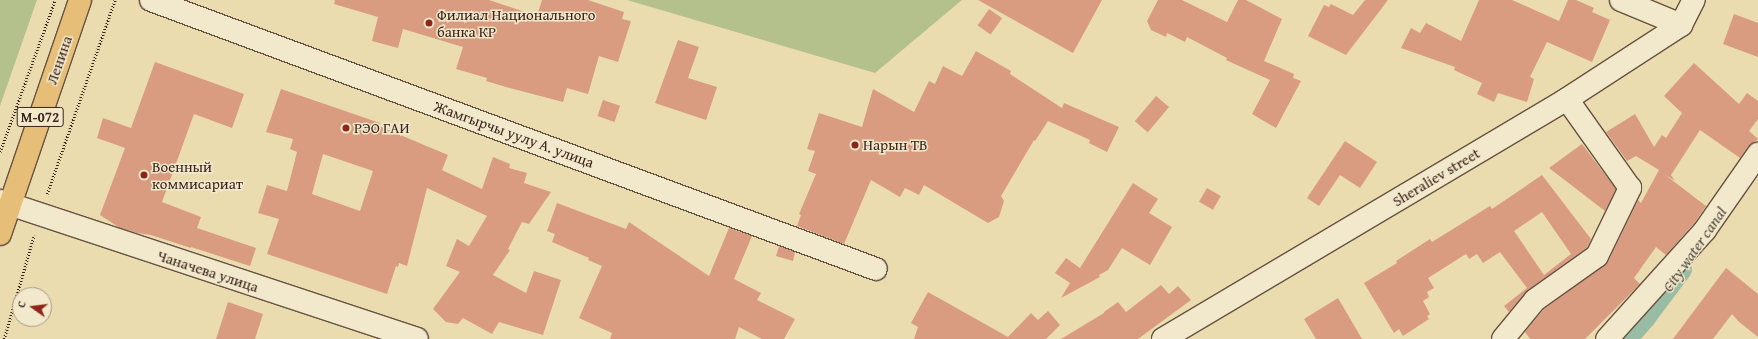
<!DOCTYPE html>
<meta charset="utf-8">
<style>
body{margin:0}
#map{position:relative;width:1758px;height:339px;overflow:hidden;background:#ebdcb0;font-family:"Gentium Book Plus",serif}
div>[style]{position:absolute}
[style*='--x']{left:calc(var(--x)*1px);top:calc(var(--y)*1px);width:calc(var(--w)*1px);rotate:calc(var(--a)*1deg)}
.green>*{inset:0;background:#b5c18d}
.canal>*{height:21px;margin:-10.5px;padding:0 10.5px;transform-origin:10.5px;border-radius:10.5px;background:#99bca5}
.building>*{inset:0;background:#d99c81;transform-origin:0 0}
.path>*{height:2.5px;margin-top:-1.25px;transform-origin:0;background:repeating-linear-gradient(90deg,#3a241a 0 1px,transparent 0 3px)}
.roads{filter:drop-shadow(1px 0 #665240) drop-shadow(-1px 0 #665240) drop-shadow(0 1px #665240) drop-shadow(0 -1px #665240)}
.minor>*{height:22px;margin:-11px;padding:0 11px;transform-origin:11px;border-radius:11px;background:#f2e8cc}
.major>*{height:22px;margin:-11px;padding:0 11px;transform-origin:11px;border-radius:11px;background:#e6be78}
.dots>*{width:11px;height:11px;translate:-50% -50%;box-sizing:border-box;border:2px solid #f2e8cc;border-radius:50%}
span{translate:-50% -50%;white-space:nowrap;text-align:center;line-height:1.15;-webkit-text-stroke:3px #f2e8cc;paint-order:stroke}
.shield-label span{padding:1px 3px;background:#f2e8cc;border:1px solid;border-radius:3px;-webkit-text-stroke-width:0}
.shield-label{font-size:14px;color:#3a241a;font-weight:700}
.poi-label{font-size:15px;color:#3a241a}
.left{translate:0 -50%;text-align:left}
.street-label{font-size:15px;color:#3a241a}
.water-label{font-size:16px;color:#524a3d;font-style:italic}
.north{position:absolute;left:12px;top:287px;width:40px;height:40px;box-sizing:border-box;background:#f2e8cc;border:1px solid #a89a85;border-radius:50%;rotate:284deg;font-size:11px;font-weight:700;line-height:16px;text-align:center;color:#3a241a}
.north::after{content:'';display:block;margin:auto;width:14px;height:18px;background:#8f2418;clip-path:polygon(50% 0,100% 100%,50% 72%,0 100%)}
</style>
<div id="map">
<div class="green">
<div style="clip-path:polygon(0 0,37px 0,0 106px)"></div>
<div style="clip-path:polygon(627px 0,962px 0,875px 73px)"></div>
</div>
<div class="canal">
<div style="--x:1626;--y:339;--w:29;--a:-49"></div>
<div style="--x:1645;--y:317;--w:60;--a:-53.1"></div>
</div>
<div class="building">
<div style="clip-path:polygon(335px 0,489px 0,537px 16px,542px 0,588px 0,624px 12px,622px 19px,631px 21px,618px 62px,599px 56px,588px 94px,567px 88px,563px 102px,506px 87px,486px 81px,487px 78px,456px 69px,463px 47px,403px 29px,398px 48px,372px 41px,378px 17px,334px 4px)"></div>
<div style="clip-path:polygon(978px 0,1102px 0,1073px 53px)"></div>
<div style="clip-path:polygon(1158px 0,1182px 0,1227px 22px,1238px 0,1246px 0,1282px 19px,1264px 61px,1294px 74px,1293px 78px,1301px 81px,1276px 128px,1252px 114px,1270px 80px,1226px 60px,1227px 58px,1187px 37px,1185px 42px,1167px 33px,1166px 37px,1151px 30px,1147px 21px)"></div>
<div style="clip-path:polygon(1365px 0,1388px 0,1346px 55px,1308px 36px,1324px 5px,1329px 7px,1331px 4px,1353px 15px)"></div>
<div style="clip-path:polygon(1479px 0,1512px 0,1559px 21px,1568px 0,1576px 0,1594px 8px,1592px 12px,1610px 20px,1592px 62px,1547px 42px,1530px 77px,1534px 79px,1527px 102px,1498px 93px,1494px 102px,1477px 94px,1482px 83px,1454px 70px,1455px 67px,1401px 48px,1411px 28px,1420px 33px,1426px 23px,1461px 41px)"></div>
<div style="left:989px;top:9px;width:16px;height:20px;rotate:35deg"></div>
<div style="clip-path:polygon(1734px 14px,1758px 23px,1758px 57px,1723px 44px)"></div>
<div style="clip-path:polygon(678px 40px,699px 47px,688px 78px,717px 87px,706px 120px,655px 103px)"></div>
<div style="clip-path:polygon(976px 51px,1011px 71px,1010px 74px,1062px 108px,1064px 103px,1119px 127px,1107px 152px,1089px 143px,1090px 140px,1048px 121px,1035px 141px,1034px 140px,1001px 196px,1004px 201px,999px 217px,988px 223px,924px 185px,919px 195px,905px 188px,900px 197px,871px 180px,844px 244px,797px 226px,801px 215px,799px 214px,816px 174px,808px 171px,815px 151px,807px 149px,819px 113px,862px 127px,873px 89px,914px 112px,929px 81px,935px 84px,943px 66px,962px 76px)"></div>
<div style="clip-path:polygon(155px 62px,244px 94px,232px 128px,194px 114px,162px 202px,201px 217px,197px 228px,256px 248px,250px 266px,191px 247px,191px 248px,151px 235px,137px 233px,120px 228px,100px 215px,125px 148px,97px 138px,103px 118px,131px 128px)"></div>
<div style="clip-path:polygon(1694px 63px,1739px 104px,1747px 93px,1758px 101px,1758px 119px,1749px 131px,1758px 139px,1748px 147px,1740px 158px,1700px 130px,1671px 175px,1675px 181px,1664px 174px,1706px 206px,1695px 222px,1666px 255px,1656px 247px,1634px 278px,1640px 284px,1585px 339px,1530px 339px,1525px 332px,1544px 309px,1608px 262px,1638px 200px,1641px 203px,1659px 170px,1636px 156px,1627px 161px,1606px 132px,1635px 114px,1654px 147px,1662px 135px,1666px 138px,1682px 113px,1664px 96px)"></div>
<div style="clip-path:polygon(evenodd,281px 89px,380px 123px,379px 126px,448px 155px,442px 170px,482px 189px,493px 157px,510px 164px,509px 168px,527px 173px,524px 183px,551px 192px,529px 224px,522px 222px,508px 249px,510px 250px,493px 275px,526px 293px,534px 271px,561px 280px,543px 335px,499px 322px,492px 334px,463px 318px,458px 324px,446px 322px,433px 309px,460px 272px,446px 266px,457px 239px,469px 246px,487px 216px,427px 188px,407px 266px,399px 263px,398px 267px,396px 266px,387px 294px,267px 254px,279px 219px,258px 213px,267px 185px,287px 191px,297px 152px,290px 149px,293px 139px,266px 132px,281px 89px,323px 154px,373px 171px,360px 211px,312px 194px,323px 154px)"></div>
<div style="left:1156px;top:96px;width:17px;height:33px;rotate:40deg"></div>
<div style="left:603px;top:100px;width:18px;height:17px;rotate:19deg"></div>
<div style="clip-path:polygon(1345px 141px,1377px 162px,1360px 188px,1340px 175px,1319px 206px,1307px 198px)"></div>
<div style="clip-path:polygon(1582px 144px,1616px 189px,1605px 211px,1549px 168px)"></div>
<div style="clip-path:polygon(evenodd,1542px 175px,1591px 239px,1587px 248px,1528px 290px,1509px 312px,1504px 306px,1527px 288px,1500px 252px,1483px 263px,1477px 254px,1469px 259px,1466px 254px,1428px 278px,1434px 288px,1427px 292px,1429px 297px,1423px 301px,1430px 314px,1427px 316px,1429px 319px,1403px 336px,1399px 329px,1394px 333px,1364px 283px,1397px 263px,1396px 261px,1430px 239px,1432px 242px,1490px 206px,1492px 209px,1542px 175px,1542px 212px,1571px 254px,1544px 275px,1514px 231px,1542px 212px)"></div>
<div style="clip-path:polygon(1133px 183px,1158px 199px,1149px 213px,1172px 227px,1150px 265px,1122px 248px,1108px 270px,1099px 275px,1100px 277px,1061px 298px,1070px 283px,1055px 273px,1066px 258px,1080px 268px)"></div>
<div style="left:1207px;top:188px;width:16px;height:16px;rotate:30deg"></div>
<div style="clip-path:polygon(557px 203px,626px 229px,629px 222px,709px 276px,729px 228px,752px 236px,734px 279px,761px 293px,757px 300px,795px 319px,784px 339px,762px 339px,739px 327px,735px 339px,610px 339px,612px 333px,579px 318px,602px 266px,588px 260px,589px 258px,552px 242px,555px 234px,547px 231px)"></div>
<div style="clip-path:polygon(779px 246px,795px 252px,793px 261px,776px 256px)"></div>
<div style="clip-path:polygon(1726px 268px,1758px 294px,1758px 337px,1738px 321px,1732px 314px,1713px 339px,1673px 339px)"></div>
<div style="clip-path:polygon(1161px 285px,1169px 294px,1178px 286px,1191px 300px,1138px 339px,1061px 339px,1104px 313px,1104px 312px,1118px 302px,1126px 312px)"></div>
<div style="clip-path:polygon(928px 292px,1008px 337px,1031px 313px,1038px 320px,1048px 311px,1060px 325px,1046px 339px,914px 339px,918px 327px,911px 323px)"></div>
<div style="clip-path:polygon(1338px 298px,1362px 339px,1316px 339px,1304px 319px)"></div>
<div style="clip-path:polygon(228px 302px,263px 314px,255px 339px,216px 339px)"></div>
</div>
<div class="path">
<div style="--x:0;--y:152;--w:162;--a:-70.1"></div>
<div style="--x:47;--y:194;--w:206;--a:-70.7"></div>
<div style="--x:4;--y:339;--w:108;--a:-73.9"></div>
</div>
<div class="roads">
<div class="minor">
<div style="--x:151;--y:0;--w:773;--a:20.36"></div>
<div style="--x:1621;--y:0;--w:65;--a:22.6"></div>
<div style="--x:0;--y:201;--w:439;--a:18.3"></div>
<div style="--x:1163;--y:339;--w:466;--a:-30.7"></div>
<div style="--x:1564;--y:101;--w:140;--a:-33"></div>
<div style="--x:1681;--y:25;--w:28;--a:-63"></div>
<div style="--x:1503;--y:339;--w:50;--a:-50.6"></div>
<div style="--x:1535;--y:300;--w:76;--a:-35.4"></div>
<div style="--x:1597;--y:256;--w:76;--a:-64.1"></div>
<div style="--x:1630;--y:188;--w:109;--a:-125.3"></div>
<div style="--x:1607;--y:339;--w:147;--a:-48"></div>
<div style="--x:1705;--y:230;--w:93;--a:-55.1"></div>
</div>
<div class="major">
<div style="--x:0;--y:234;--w:247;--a:-71.1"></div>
</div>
</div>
<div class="dots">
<div style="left:429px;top:23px;background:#8f2418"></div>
<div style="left:346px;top:128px;background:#8f2418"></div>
<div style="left:855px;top:145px;background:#8f2418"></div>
<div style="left:144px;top:175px;background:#8f2418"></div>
</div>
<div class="shield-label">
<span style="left:40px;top:117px">М-072</span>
</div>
<div class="poi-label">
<span class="left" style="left:437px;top:23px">Филиал Национального<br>банка КР</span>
<span class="left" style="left:354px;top:128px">РЭО ГАИ</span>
<span class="left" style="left:863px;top:145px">Нарын ТВ</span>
<span class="left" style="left:152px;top:175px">Военный<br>коммисариат</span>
</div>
<div class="street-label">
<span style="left:59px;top:60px;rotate:-71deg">Ленина</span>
<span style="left:514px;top:134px;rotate:20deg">Жамгырчы уулу А. улица</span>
<span style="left:1436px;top:177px;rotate:-31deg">Sheraliev street</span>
<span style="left:208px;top:271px;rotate:18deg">Чаначева улица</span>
</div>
<div class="water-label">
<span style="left:1694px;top:249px;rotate:-55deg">City water canal</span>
</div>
<div class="north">С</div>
</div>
